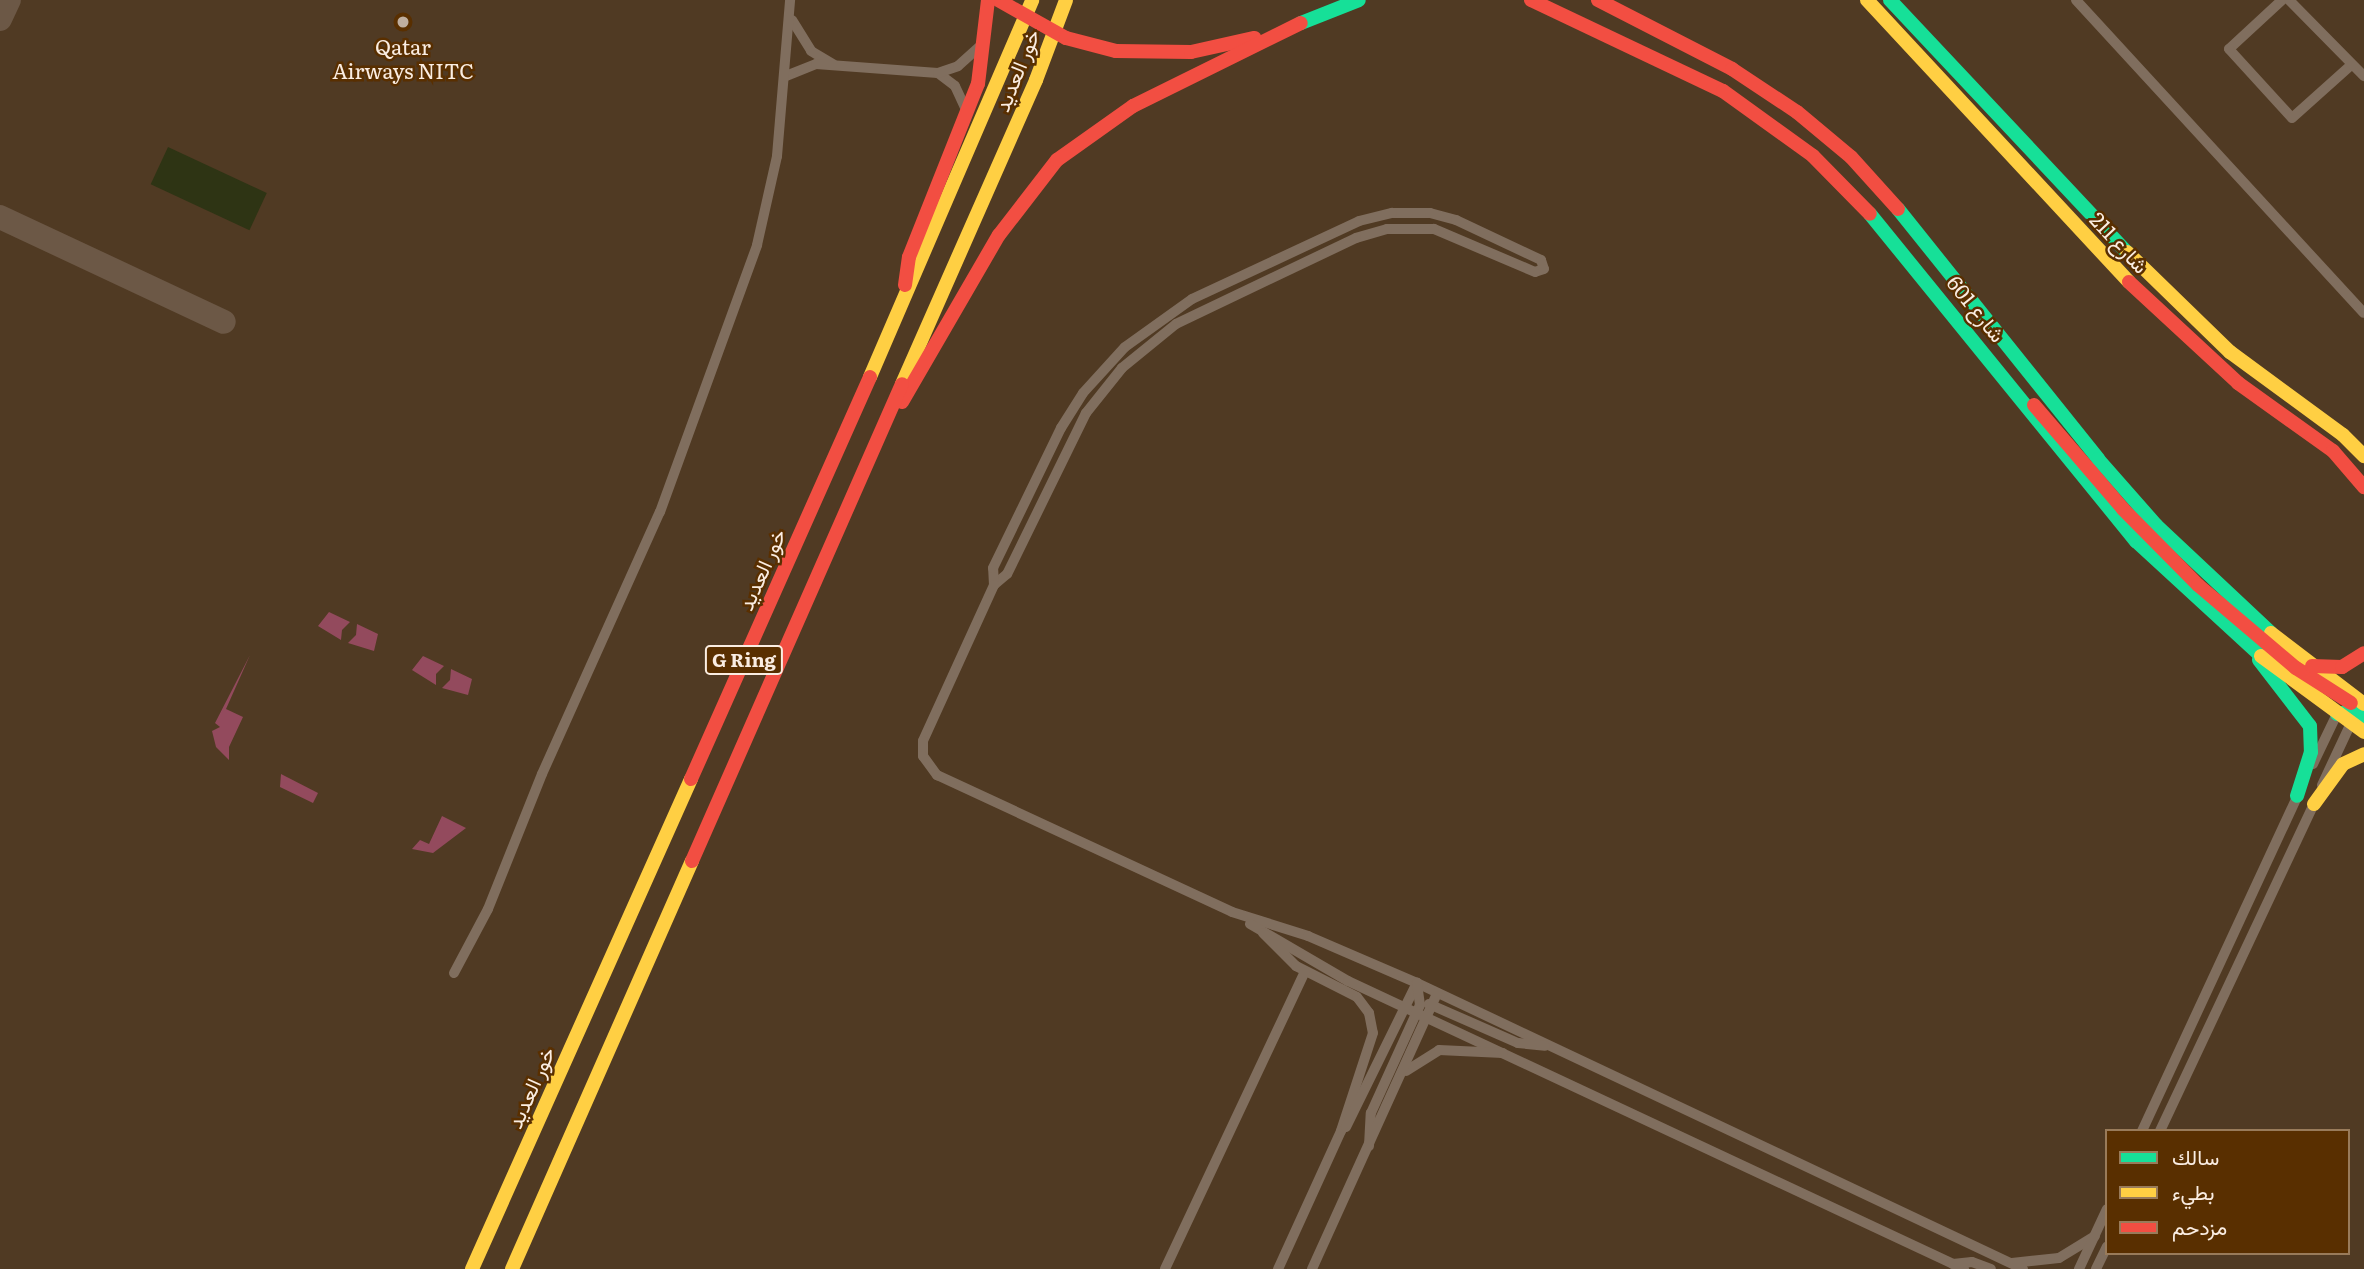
<!DOCTYPE html>
<meta charset="utf-8">
<style>
body{margin:0}
#map{position:relative;width:2364px;height:1269px;overflow:hidden;background:#503a23;font-family:Literata,Vazirmatn,serif}
div>[style]{position:absolute}
[style*='--x']{left:calc(var(--x)*1px);top:calc(var(--y)*1px);width:calc(var(--w)*1px);rotate:calc(var(--a)*1deg)}
.green>*{inset:0;background:#934a5d}
.water>*{inset:0;background:#2e3414;transform-origin:0 0}
.taxiway>*{height:24px;margin:-12px;padding:0 12px;transform-origin:12px;border-radius:12px;background:#6c5846}
.street>*{height:10px;margin:-5px;padding:0 5px;transform-origin:5px;border-radius:5px;background:#806e5e}
.fast>*{height:14px;margin:-7px;padding:0 7px;transform-origin:7px;border-radius:7px;background:#16e098}
.slow>*{height:14px;margin:-7px;padding:0 7px;transform-origin:7px;border-radius:7px;background:#ffcf43}
.jam>*{height:14px;margin:-7px;padding:0 7px;transform-origin:7px;border-radius:7px;background:#f24e42}
.dots>*{width:19px;height:19px;translate:-50% -50%;box-sizing:border-box;border:4px solid #592f00;border-radius:50%}
span{translate:-50% -50%;white-space:nowrap;text-align:center;line-height:1.15;-webkit-text-stroke:5px #592f00;paint-order:stroke}
.shield-label span{padding:2px 5px;background:#592f00;border:2px solid;border-radius:5px;-webkit-text-stroke-width:0}
.shield-label{font-size:19px;color:#faede2;font-weight:700}
.poi-label{font-size:21px;color:#faede2}
.street-label{font-size:21px;color:#faede2}
.legend{position:absolute;left:2105px;top:1129px;width:245px;height:126px;box-sizing:border-box;background:#592f00;border:2px solid #997b5a;margin:0;padding:9px 12px;list-style:none;font-size:21px;color:#faede2}
.legend li{display:flex;align-items:center;gap:14px;height:35px}
.legend b{width:35px;border:2px solid #997b5a}
</style>
<div id="map">
<div class="green">
<div style="clip-path:polygon(329px 612px,350px 622px,342px 630px,341px 640px,318px 626px)"></div>
<div style="clip-path:polygon(357px 624px,378px 634px,374px 651px,348px 643px,356px 635px)"></div>
<div style="clip-path:polygon(250px 655px,226px 709px,243px 717px,229px 747px,229px 760px,216px 747px,212px 731px,220px 727px,215px 723px)"></div>
<div style="clip-path:polygon(423px 656px,444px 666px,436px 674px,436px 685px,412px 670px)"></div>
<div style="clip-path:polygon(451px 669px,472px 679px,468px 695px,442px 688px,450px 680px)"></div>
<div style="clip-path:polygon(281px 774px,318px 793px,313px 803px,280px 787px)"></div>
<div style="clip-path:polygon(442px 816px,466px 828px,433px 853px,412px 849px,420px 840px,429px 844px)"></div>
</div>
<div class="water">
<div style="left:168px;top:147px;width:109px;height:41px;rotate:25deg"></div>
</div>
<div class="taxiway">
<div style="--x:0;--y:19;--w:21;--a:-65"></div>
<div style="--x:0;--y:217;--w:247;--a:25.1"></div>
</div>
<div class="street">
<div style="--x:2076;--y:0;--w:425;--a:47.4"></div>
<div style="--x:2282;--y:0;--w:72;--a:137.2"></div>
<div style="--x:2229;--y:49;--w:93;--a:47.6"></div>
<div style="--x:2292;--y:118;--w:78;--a:-41.9"></div>
<div style="--x:2289;--y:0;--w:107;--a:45.4"></div>
<div style="--x:792;--y:20;--w:36;--a:58"></div>
<div style="--x:811;--y:51;--w:26;--a:31"></div>
<div style="--x:938;--y:73;--w:21;--a:37"></div>
<div style="--x:955;--y:86;--w:26;--a:65"></div>
<div style="--x:786;--y:76;--w:32;--a:-22"></div>
<div style="--x:816;--y:64;--w:122;--a:4.2"></div>
<div style="--x:938;--y:73;--w:21;--a:-19"></div>
<div style="--x:958;--y:66;--w:28;--a:-42"></div>
<div style="--x:1392;--y:213;--w:38;--a:0"></div>
<div style="--x:1430;--y:213;--w:27;--a:15"></div>
<div style="--x:1456;--y:220;--w:94;--a:25.2"></div>
<div style="--x:1541;--y:260;--w:9;--a:72"></div>
<div style="--x:1544;--y:269;--w:9;--a:162"></div>
<div style="--x:1535;--y:272;--w:110;--a:-156.9"></div>
<div style="--x:1434;--y:229;--w:47;--a:180"></div>
<div style="--x:1387;--y:229;--w:32;--a:164"></div>
<div style="--x:1356;--y:238;--w:199;--a:154.5"></div>
<div style="--x:1176;--y:324;--w:70;--a:140.8"></div>
<div style="--x:1122;--y:368;--w:58;--a:128.7"></div>
<div style="--x:1086;--y:413;--w:179;--a:116.1"></div>
<div style="--x:1007;--y:574;--w:17;--a:140"></div>
<div style="--x:994;--y:585;--w:17;--a:-93"></div>
<div style="--x:993;--y:568;--w:156;--a:-64.1"></div>
<div style="--x:1061;--y:428;--w:41;--a:-57.8"></div>
<div style="--x:1083;--y:393;--w:62;--a:-47.6"></div>
<div style="--x:1125;--y:347;--w:82;--a:-35.6"></div>
<div style="--x:1192;--y:299;--w:184;--a:-25"></div>
<div style="--x:1359;--y:221;--w:34;--a:-14"></div>
<div style="--x:994;--y:585;--w:171;--a:114.5"></div>
<div style="--x:923;--y:741;--w:15;--a:90"></div>
<div style="--x:923;--y:756;--w:24;--a:54"></div>
<div style="--x:937;--y:775;--w:325;--a:24.9"></div>
<div style="--x:1232;--y:912;--w:80;--a:17.5"></div>
<div style="--x:1308;--y:936;--w:119;--a:23.3"></div>
<div style="--x:1417;--y:983;--w:670;--a:25.26"></div>
<div style="--x:2313;--y:764;--w:55;--a:-64.4"></div>
<div style="--x:2322;--y:785;--w:68;--a:-64.9"></div>
<div style="--x:1250;--y:924;--w:113;--a:30.2"></div>
<div style="--x:1348;--y:981;--w:680;--a:25.06"></div>
<div style="--x:1263;--y:933;--w:47;--a:45"></div>
<div style="--x:1296;--y:966;--w:68;--a:26.9"></div>
<div style="--x:1357;--y:997;--w:20;--a:53"></div>
<div style="--x:1369;--y:1013;--w:20;--a:79"></div>
<div style="--x:1373;--y:1033;--w:103;--a:108.1"></div>
<div style="--x:1341;--y:1131;--w:152;--a:114.5"></div>
<div style="--x:454;--y:973;--w:72;--a:-62"></div>
<div style="--x:488;--y:909;--w:145;--a:-68.2"></div>
<div style="--x:542;--y:774;--w:287;--a:-65.8"></div>
<div style="--x:660;--y:512;--w:284;--a:-70"></div>
<div style="--x:757;--y:245;--w:91;--a:-77.3"></div>
<div style="--x:777;--y:156;--w:157;--a:-85.2"></div>
<div style="--x:1429;--y:1004;--w:97;--a:23.7"></div>
<div style="--x:1518;--y:1043;--w:27;--a:6"></div>
<div style="--x:1406;--y:1071;--w:39;--a:-32"></div>
<div style="--x:1439;--y:1050;--w:64;--a:2.7"></div>
<div style="--x:1346;--y:1127;--w:161;--a:-63.8"></div>
<div style="--x:2142;--y:1131;--w:376;--a:-65.1"></div>
<div style="--x:2160;--y:1131;--w:367;--a:-64.8"></div>
<div style="--x:1369;--y:1146;--w:33;--a:-87"></div>
<div style="--x:1371;--y:1113;--w:119;--a:-65.6"></div>
<div style="--x:1420;--y:1005;--w:22;--a:-98"></div>
<div style="--x:2012;--y:1263;--w:47;--a:-6.1"></div>
<div style="--x:2059;--y:1258;--w:42;--a:-31.4"></div>
<div style="--x:1953;--y:1264;--w:19;--a:-6"></div>
<div style="--x:1972;--y:1262;--w:20;--a:20"></div>
<div style="--x:1165;--y:1269;--w:328;--a:-64.8"></div>
<div style="--x:1312;--y:1269;--w:303;--a:-65.6"></div>
<div style="--x:2079;--y:1269;--w:66;--a:-65"></div>
<div style="--x:2096;--y:1269;--w:25;--a:-64"></div>
</div>
<div class="fast">
<div style="--x:1890;--y:0;--w:346;--a:46.8"></div>
<div style="--x:1301;--y:23;--w:62;--a:-21.6"></div>
<div style="--x:1898;--y:209;--w:320;--a:51.3"></div>
<div style="--x:2098;--y:459;--w:88;--a:48.7"></div>
<div style="--x:2156;--y:525;--w:158;--a:43.2"></div>
<div style="--x:1870;--y:214;--w:422;--a:50.9"></div>
<div style="--x:2136;--y:541;--w:170;--a:42.6"></div>
<div style="--x:2259;--y:660;--w:83;--a:52.3"></div>
<div style="--x:2310;--y:726;--w:26;--a:88"></div>
<div style="--x:2311;--y:752;--w:46;--a:107.7"></div>
<div style="--x:2337;--y:714;--w:15;--a:-11"></div>
<div style="--x:2352;--y:711;--w:13;--a:23"></div>
</div>
<div class="slow">
<div style="--x:1867;--y:0;--w:385;--a:47.1"></div>
<div style="--x:2127;--y:252;--w:144;--a:44.2"></div>
<div style="--x:2230;--y:352;--w:140;--a:36.3"></div>
<div style="--x:2343;--y:435;--w:30;--a:45"></div>
<div style="--x:870;--y:377;--w:410;--a:-66.7"></div>
<div style="--x:902;--y:384;--w:332;--a:-66.2"></div>
<div style="--x:1036;--y:80;--w:85;--a:-69.4"></div>
<div style="--x:2271;--y:633;--w:117;--a:37.4"></div>
<div style="--x:2261;--y:656;--w:128;--a:36.4"></div>
<div style="--x:2314;--y:804;--w:49;--a:-54.1"></div>
<div style="--x:2343;--y:764;--w:23;--a:-25"></div>
<div style="--x:472;--y:1269;--w:537;--a:-65.92"></div>
<div style="--x:512;--y:1269;--w:446;--a:-66.2"></div>
</div>
<div class="jam">
<div style="--x:998;--y:0;--w:78;--a:29.2"></div>
<div style="--x:1066;--y:38;--w:52;--a:14.6"></div>
<div style="--x:1116;--y:51;--w:75;--a:0.8"></div>
<div style="--x:1191;--y:52;--w:65;--a:-12.5"></div>
<div style="--x:1531;--y:0;--w:212;--a:25.4"></div>
<div style="--x:1723;--y:91;--w:111;--a:35.8"></div>
<div style="--x:1813;--y:156;--w:81;--a:45.5"></div>
<div style="--x:1598;--y:0;--w:151;--a:27.2"></div>
<div style="--x:1732;--y:69;--w:78;--a:33.5"></div>
<div style="--x:1797;--y:112;--w:70;--a:39.8"></div>
<div style="--x:1851;--y:157;--w:70;--a:47.9"></div>
<div style="--x:2129;--y:282;--w:149;--a:42.8"></div>
<div style="--x:2238;--y:383;--w:117;--a:35.6"></div>
<div style="--x:2333;--y:451;--w:48;--a:49.3"></div>
<div style="--x:905;--y:285;--w:28;--a:-82"></div>
<div style="--x:909;--y:257;--w:186;--a:-68.3"></div>
<div style="--x:978;--y:84;--w:85;--a:-83.2"></div>
<div style="--x:902;--y:402;--w:193;--a:-59.9"></div>
<div style="--x:999;--y:235;--w:95;--a:-52.3"></div>
<div style="--x:1057;--y:160;--w:93;--a:-35.4"></div>
<div style="--x:1133;--y:106;--w:187;--a:-26.3"></div>
<div style="--x:2034;--y:405;--w:137;--a:49.4"></div>
<div style="--x:2123;--y:509;--w:107;--a:45.4"></div>
<div style="--x:2198;--y:585;--w:128;--a:40.3"></div>
<div style="--x:2296;--y:668;--w:65;--a:32.5"></div>
<div style="--x:2312;--y:666;--w:30;--a:2"></div>
<div style="--x:2342;--y:667;--w:26;--a:-32"></div>
<div style="--x:691;--y:779;--w:440;--a:-66"></div>
<div style="--x:692;--y:861;--w:521;--a:-66.24"></div>
</div>
<div class="dots">
<div style="left:403px;top:22px;background:#beae9f"></div>
</div>
<div class="shield-label">
<span style="left:744px;top:660px">G Ring</span>
</div>
<div class="poi-label">
<span style="left:403px;top:58px">Qatar<br>Airways NITC</span>
</div>
<div class="street-label">
<span style="left:1016px;top:70px;rotate:-68deg">خور العديد</span>
<span style="left:2120px;top:242px;rotate:47deg">شارع 211</span>
<span style="left:1977px;top:308px;rotate:51deg">شارع 601</span>
<span style="left:761px;top:569px;rotate:-66deg">خور العديد</span>
<span style="left:530px;top:1087px;rotate:-66deg">خور العديد</span>
</div>
<ul class="legend">
<li><b style="height:9px;background:#16e098"></b>سالك</li>
<li><b style="height:9px;background:#ffcf43"></b>بطيء</li>
<li><b style="height:9px;background:#f24e42"></b>مزدحم</li>
</ul>
</div>
